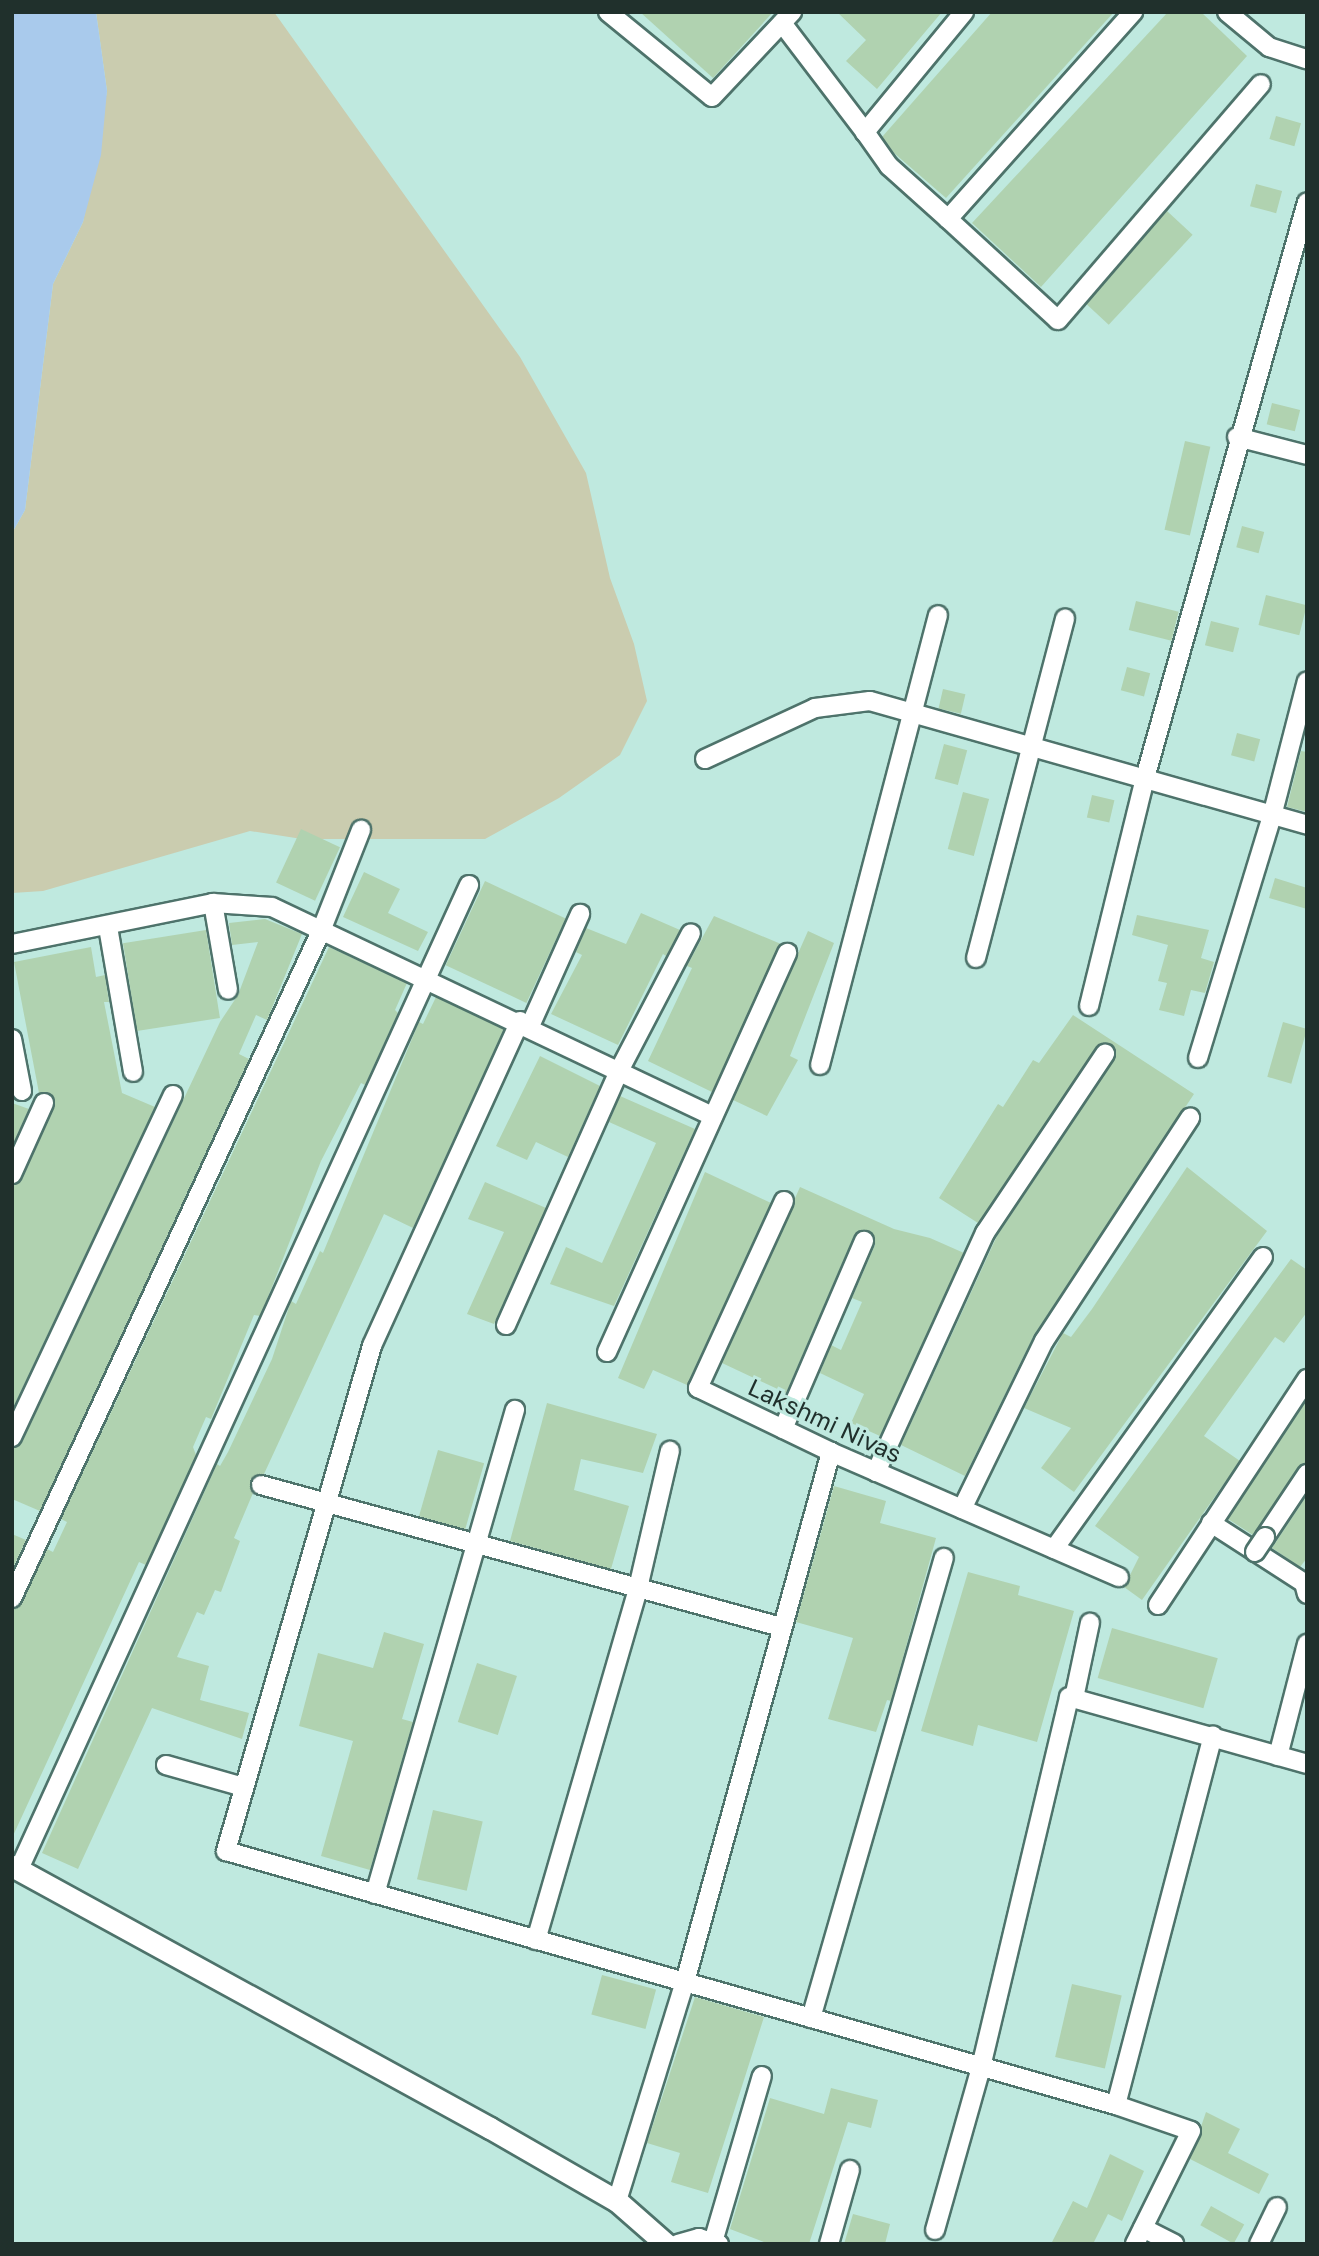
<!DOCTYPE html>
<style>
body{margin:0}
#map{position:relative;width:1319px;height:2256px;overflow:hidden;background:#bfe9df;font-family:"Golos Text",sans-serif}
div>[style]{position:absolute}
[style*='--x']{left:calc(var(--x)*1px);top:calc(var(--y)*1px);width:calc(var(--w)*1px);rotate:calc(var(--a)*1deg)}
.green>*{inset:0;background:#caccaf}
.water>*{inset:0;background:#a9caec}
.building>*{inset:0;background:#b0d2b0;transform-origin:0 0}
.roads{filter:drop-shadow(2px 0 #4e736b) drop-shadow(-2px 0 #4e736b) drop-shadow(0 2px #4e736b) drop-shadow(0 -2px #4e736b)}
.minor>*{height:18px;margin:-9px;padding:0 9px;transform-origin:9px;border-radius:9px;background:#fff}
.tertiary>*{height:21px;margin:-10.5px;padding:0 10.5px;transform-origin:10.5px;border-radius:10.5px;background:#fff}
.bridges{filter:drop-shadow(2px 0 #4e736b) drop-shadow(-2px 0 #4e736b) drop-shadow(0 2px #4e736b) drop-shadow(0 -2px #4e736b)}
.minor-bridge>*{height:18px;margin:-9px;padding:0 9px;transform-origin:9px;border-radius:9px;background:#fff}
span{translate:-50% -50%;white-space:nowrap;text-align:center;line-height:1.15;-webkit-text-stroke:6px #bfe9df;paint-order:stroke}
.street-label{font-size:24px;color:#20302c}
.frame{position:absolute;inset:0;border:14px solid #20302c;pointer-events:none}
</style>
<div id="map">
<div class="green">
<div style="clip-path:polygon(96px 12px,274px 12px,520px 357px,586px 473px,610px 578px,634px 644px,647px 701px,620px 755px,559px 798px,485px 839px,302px 839px,250px 831px,43px 891px,12px 893px,12px 533px,25px 510px,53px 284px,83px 222px,107px 91px)"></div>
</div>
<div class="water">
<div style="clip-path:polygon(12px 12px,96px 12px,107px 91px,101px 155px,83px 222px,53px 284px,25px 510px,12px 533px)"></div>
</div>
<div class="building">
<div style="clip-path:polygon(640px 12px,773px 12px,713px 78px)"></div>
<div style="clip-path:polygon(837px 12px,942px 12px,877px 89px,846px 61px,866px 40px)"></div>
<div style="clip-path:polygon(992px 12px,1114px 12px,946px 198px,894px 153px,882px 137px)"></div>
<div style="clip-path:polygon(1168px 12px,1201px 12px,1247px 56px,1041px 287px,972px 223px)"></div>
<div style="left:1276px;top:116px;width:26px;height:24px;rotate:16deg"></div>
<div style="left:1256px;top:184px;width:27px;height:23px;rotate:15deg"></div>
<div style="left:1167px;top:211px;width:35px;height:123px;rotate:43deg"></div>
<div style="left:1272px;top:403px;width:29px;height:22px;rotate:14deg"></div>
<div style="left:1185px;top:441px;width:26px;height:91px;rotate:13deg"></div>
<div style="left:1242px;top:526px;width:23px;height:22px;rotate:15deg"></div>
<div style="left:1266px;top:595px;width:42px;height:31px;rotate:14deg"></div>
<div style="left:1136px;top:601px;width:44px;height:30px;rotate:14deg"></div>
<div style="left:1211px;top:621px;width:29px;height:25px;rotate:14deg"></div>
<div style="left:1127px;top:667px;width:24px;height:24px;rotate:15deg"></div>
<div style="left:943px;top:689px;width:23px;height:20px;rotate:13deg"></div>
<div style="left:1237px;top:733px;width:24px;height:23px;rotate:15deg"></div>
<div style="left:944px;top:744px;width:24px;height:36px;rotate:15deg"></div>
<div style="clip-path:polygon(1301px 751px,1307px 752px,1307px 812px,1287px 807px)"></div>
<div style="left:963px;top:792px;width:27px;height:59px;rotate:15deg"></div>
<div style="left:1092px;top:795px;width:23px;height:23px;rotate:13deg"></div>
<div style="left:301px;top:829px;width:43px;height:59px;rotate:25deg"></div>
<div style="clip-path:polygon(364px 872px,400px 889px,388px 913px,428px 932px,418px 951px,343px 917px)"></div>
<div style="clip-path:polygon(1275px 878px,1307px 888px,1307px 909px,1269px 898px)"></div>
<div style="left:485px;top:881px;width:89px;height:93px;rotate:25deg"></div>
<div style="clip-path:polygon(641px 913px,680px 930px,666px 956px,663px 954px,618px 1045px,551px 1014px,582px 955px,576px 952px,586px 928px,626px 944px)"></div>
<div style="clip-path:polygon(1137px 915px,1209px 930px,1201px 958px,1214px 962px,1205px 993px,1191px 990px,1184px 1016px,1159px 1010px,1167px 983px,1158px 981px,1168px 945px,1132px 935px)"></div>
<div style="clip-path:polygon(714px 916px,781px 944px,712px 1092px,648px 1061px,692px 968px,687px 966px)"></div>
<div style="clip-path:polygon(265px 919px,302px 934px,267px 1020px,256px 1015px,239px 1054px,249px 1059px,40px 1511px,12px 1499px,12px 1448px,22px 1442px,220px 1022px,238px 995px,258px 942px,232px 945px,229px 923px)"></div>
<div style="left:206px;top:930px;width:89px;height:84px;rotate:81deg"></div>
<div style="clip-path:polygon(808px 931px,834px 943px,790px 1056px,798px 1060px,767px 1116px,733px 1100px)"></div>
<div style="clip-path:polygon(91px 947px,96px 977px,105px 975px,109px 1002px,104px 1002px,122px 1093px,155px 1107px,12px 1410px,12px 1185px,22px 1179px,55px 1103px,49px 1093px,39px 1093px,14px 962px)"></div>
<div style="clip-path:polygon(329px 947px,407px 983px,395px 1010px,398px 1013px,365px 1085px,361px 1083px,321px 1161px,270px 1292px,260px 1316px,254px 1315px,211px 1419px,206px 1417px,193px 1447px,196px 1455px,146px 1565px,139px 1562px,12px 1838px,12px 1609px,22px 1603px,47px 1549px,53px 1552px,67px 1522px,61px 1519px)"></div>
<div style="clip-path:polygon(436px 997px,504px 1029px,413px 1228px,384px 1214px,264px 1474px,250px 1481px,253px 1493px,234px 1538px,240px 1541px,221px 1592px,215px 1590px,204px 1615px,197px 1612px,177px 1657px,209px 1666px,200px 1700px,249px 1713px,242px 1739px,152px 1708px,78px 1869px,42px 1853px,217px 1464px,220px 1466px,228px 1452px,272px 1359px,291px 1301px,296px 1304px,320px 1251px,323px 1253px,419px 1022px,423px 1024px)"></div>
<div style="clip-path:polygon(1073px 1015px,1194px 1094px,1034px 1335px,965px 1476px,901px 1445px,997px 1236px,1114px 1060px,1115px 1048px,1105px 1043px,1096px 1048px,978px 1223px,939px 1198px,998px 1104px,1003px 1107px,1033px 1060px,1039px 1063px)"></div>
<div style="left:1283px;top:1022px;width:25px;height:57px;rotate:16deg"></div>
<div style="clip-path:polygon(540px 1056px,600px 1086px,568px 1157px,536px 1142px,527px 1160px,496px 1146px)"></div>
<div style="clip-path:polygon(620px 1096px,695px 1129px,614px 1306px,550px 1284px,566px 1247px,602px 1263px,656px 1143px,609px 1122px)"></div>
<div style="clip-path:polygon(12px 1103px,29px 1109px,12px 1146px)"></div>
<div style="clip-path:polygon(1187px 1167px,1267px 1231px,1074px 1492px,1041px 1468px,1071px 1428px,1024px 1408px,1063px 1333px,1071px 1337px,1092px 1309px)"></div>
<div style="clip-path:polygon(705px 1172px,771px 1203px,687px 1385px,653px 1370px,644px 1389px,618px 1378px)"></div>
<div style="clip-path:polygon(485px 1182px,546px 1208px,494px 1324px,467px 1314px,504px 1232px,468px 1219px)"></div>
<div style="clip-path:polygon(800px 1187px,894px 1229px,930px 1238px,964px 1253px,880px 1436px,851px 1423px,864px 1394px,820px 1373px,831px 1345px,841px 1350px,862px 1302px,852px 1298px,875px 1245px,869px 1231px,854px 1236px,786px 1393px,722px 1363px)"></div>
<div style="clip-path:polygon(1291px 1259px,1307px 1270px,1307px 1312px,1284px 1343px,1275px 1337px,1204px 1436px,1240px 1461px,1142px 1600px,1124px 1587px,1139px 1557px,1095px 1526px)"></div>
<div style="clip-path:polygon(1307px 1400px,1307px 1463px,1298px 1468px,1253px 1535px,1228px 1519px)"></div>
<div style="clip-path:polygon(547px 1403px,657px 1434px,643px 1473px,581px 1459px,574px 1490px,629px 1506px,611px 1569px,510px 1541px)"></div>
<div style="left:438px;top:1450px;width:48px;height:69px;rotate:16deg"></div>
<div style="clip-path:polygon(834px 1486px,886px 1501px,880px 1523px,936px 1538px,891px 1701px,887px 1700px,876px 1732px,828px 1719px,853px 1638px,796px 1622px)"></div>
<div style="clip-path:polygon(1307px 1495px,1307px 1558px,1300px 1567px,1272px 1548px)"></div>
<div style="clip-path:polygon(12px 1534px,26px 1540px,12px 1570px)"></div>
<div style="clip-path:polygon(968px 1572px,1020px 1586px,1018px 1595px,1074px 1611px,1037px 1742px,978px 1725px,973px 1746px,921px 1731px)"></div>
<div style="left:1112px;top:1628px;width:110px;height:52px;rotate:16deg"></div>
<div style="clip-path:polygon(384px 1632px,424px 1644px,402px 1719px,413px 1722px,370px 1870px,321px 1856px,353px 1741px,299px 1726px,318px 1653px,373px 1668px)"></div>
<div style="left:477px;top:1663px;width:42px;height:62px;rotate:18deg"></div>
<div style="left:433px;top:1810px;width:51px;height:71px;rotate:13deg"></div>
<div style="left:602px;top:1975px;width:56px;height:41px;rotate:15deg"></div>
<div style="left:1072px;top:1984px;width:51px;height:75px;rotate:13deg"></div>
<div style="clip-path:polygon(695px 1997px,764px 2017px,708px 2193px,671px 2182px,680px 2153px,647px 2143px)"></div>
<div style="clip-path:polygon(831px 2088px,878px 2100px,871px 2128px,848px 2122px,809px 2244px,769px 2244px,730px 2229px,770px 2098px,824px 2114px)"></div>
<div style="clip-path:polygon(1206px 2112px,1240px 2129px,1228px 2153px,1269px 2174px,1259px 2194px,1190px 2159px)"></div>
<div style="clip-path:polygon(1110px 2154px,1144px 2171px,1122px 2221px,1108px 2214px,1093px 2244px,1051px 2244px,1073px 2201px,1087px 2208px)"></div>
<div style="left:1211px;top:2206px;width:38px;height:22px;rotate:29deg"></div>
<div style="clip-path:polygon(853px 2214px,890px 2224px,885px 2244px,844px 2244px)"></div>
</div>
<div class="roads">
<div class="minor">
<div style="--x:608;--y:12;--w:134;--a:39.3"></div>
<div style="--x:712;--y:97;--w:117;--a:-46.7"></div>
<div style="--x:964;--y:12;--w:156;--a:129.5"></div>
<div style="--x:865;--y:132;--w:42;--a:54.8"></div>
<div style="--x:889;--y:166;--w:79;--a:41.9"></div>
<div style="--x:948;--y:219;--w:278;--a:-48.2"></div>
<div style="--x:1227;--y:12;--w:55;--a:39.8"></div>
<div style="--x:1269;--y:47;--w:40;--a:18"></div>
<div style="--x:782;--y:23;--w:137;--a:52.7"></div>
<div style="--x:948;--y:219;--w:149;--a:42.6"></div>
<div style="--x:1058;--y:320;--w:311;--a:-49.3"></div>
<div style="--x:1237;--y:437;--w:72;--a:14.4"></div>
<div style="--x:705;--y:759;--w:121;--a:-24.9"></div>
<div style="--x:815;--y:708;--w:55;--a:-7.3"></div>
<div style="--x:870;--y:701;--w:454;--a:15.8"></div>
<div style="--x:213;--y:903;--w:88;--a:80.2"></div>
<div style="--x:108;--y:927;--w:147;--a:80.2"></div>
<div style="--x:12;--y:944;--w:205;--a:-11.5"></div>
<div style="--x:213;--y:903;--w:59;--a:3.9"></div>
<div style="--x:272;--y:907;--w:488;--a:25.4"></div>
<div style="--x:976;--y:958;--w:351;--a:-75.3"></div>
<div style="--x:1089;--y:1006;--w:235;--a:-76.2"></div>
<div style="--x:1145;--y:778;--w:598;--a:-74.29"></div>
<div style="--x:520;--y:1021;--w:357;--a:114.5"></div>
<div style="--x:372;--y:1346;--w:526;--a:106.13"></div>
<div style="--x:226;--y:1851;--w:926;--a:15.93"></div>
<div style="--x:1116;--y:2105;--w:382;--a:-75.3"></div>
<div style="--x:530;--y:1026;--w:123;--a:-65.9"></div>
<div style="--x:12;--y:1039;--w:53;--a:79.1"></div>
<div style="--x:1198;--y:1058;--w:253;--a:-73"></div>
<div style="--x:1272;--y:816;--w:139;--a:-75.5"></div>
<div style="--x:820;--y:1065;--w:465;--a:-75.3"></div>
<div style="--x:12;--y:1174;--w:78;--a:-65.7"></div>
<div style="--x:784;--y:1201;--w:206;--a:114.7"></div>
<div style="--x:698;--y:1388;--w:148;--a:25.7"></div>
<div style="--x:831;--y:1452;--w:314;--a:23.5"></div>
<div style="--x:506;--y:1325;--w:280;--a:-66"></div>
<div style="--x:620;--y:1069;--w:153;--a:-62.4"></div>
<div style="--x:607;--y:1352;--w:438;--a:-65.7"></div>
<div style="--x:783;--y:1429;--w:205;--a:-66.7"></div>
<div style="--x:12;--y:1437;--w:378;--a:-64.8"></div>
<div style="--x:876;--y:1472;--w:263;--a:-65.5"></div>
<div style="--x:985;--y:1233;--w:216;--a:-56.2"></div>
<div style="--x:261;--y:1485;--w:539;--a:15.27"></div>
<div style="--x:962;--y:1509;--w:187;--a:-64"></div>
<div style="--x:1044;--y:1341;--w:267;--a:-56.8"></div>
<div style="--x:1211;--y:1523;--w:111;--a:32.8"></div>
<div style="--x:1304;--y:1583;--w:11;--a:75"></div>
<div style="--x:1265;--y:1537;--w:76;--a:-56.3"></div>
<div style="--x:1054;--y:1549;--w:359;--a:-54.4"></div>
<div style="--x:12;--y:1598;--w:735;--a:-65.14"></div>
<div style="--x:321;--y:931;--w:109;--a:-68.4"></div>
<div style="--x:1158;--y:1605;--w:271;--a:-56.6"></div>
<div style="--x:1074;--y:1698;--w:77;--a:-78"></div>
<div style="--x:1278;--y:1756;--w:116;--a:-75.5"></div>
<div style="--x:166;--y:1765;--w:81;--a:15.8"></div>
<div style="--x:19;--y:1869;--w:1082;--a:-65.42"></div>
<div style="--x:375;--y:1894;--w:504;--a:-73.87"></div>
<div style="--x:536;--y:1940;--w:366;--a:-73.8"></div>
<div style="--x:638;--y:1588;--w:141;--a:-76.9"></div>
<div style="--x:811;--y:2018;--w:479;--a:-73.9"></div>
<div style="--x:1116;--y:2105;--w:79;--a:19.1"></div>
<div style="--x:1191;--y:2131;--w:126;--a:116.4"></div>
<div style="--x:617;--y:2201;--w:229;--a:-72.8"></div>
<div style="--x:685;--y:1982;--w:550;--a:-74.6"></div>
<div style="--x:1143;--y:2228;--w:35;--a:27"></div>
<div style="--x:935;--y:2230;--w:169;--a:-74.2"></div>
<div style="--x:981;--y:2067;--w:380;--a:-76.6"></div>
<div style="--x:1069;--y:1697;--w:247;--a:15.7"></div>
<div style="--x:713;--y:2242;--w:173;--a:-73.6"></div>
<div style="--x:678;--y:2244;--w:22;--a:-16"></div>
<div style="--x:699;--y:2238;--w:21;--a:17"></div>
<div style="--x:829;--y:2244;--w:77;--a:-74.2"></div>
<div style="--x:1259;--y:2244;--w:41;--a:-64.1"></div>
</div>
<div class="tertiary">
<div style="--x:12;--y:1866;--w:545;--a:28.73"></div>
<div style="--x:490;--y:2128;--w:146;--a:29.9"></div>
<div style="--x:617;--y:2201;--w:65;--a:41.3"></div>
</div>
</div>
<div class="bridges">
<div class="minor-bridge">
<div style="--x:1255;--y:1552;--w:18;--a:-56"></div>
</div>
</div>
<div class="street-label">
<span style="left:825px;top:1420px;rotate:25deg">Lakshmi Nivas</span>
</div>
<div class="frame"></div>
</div>
